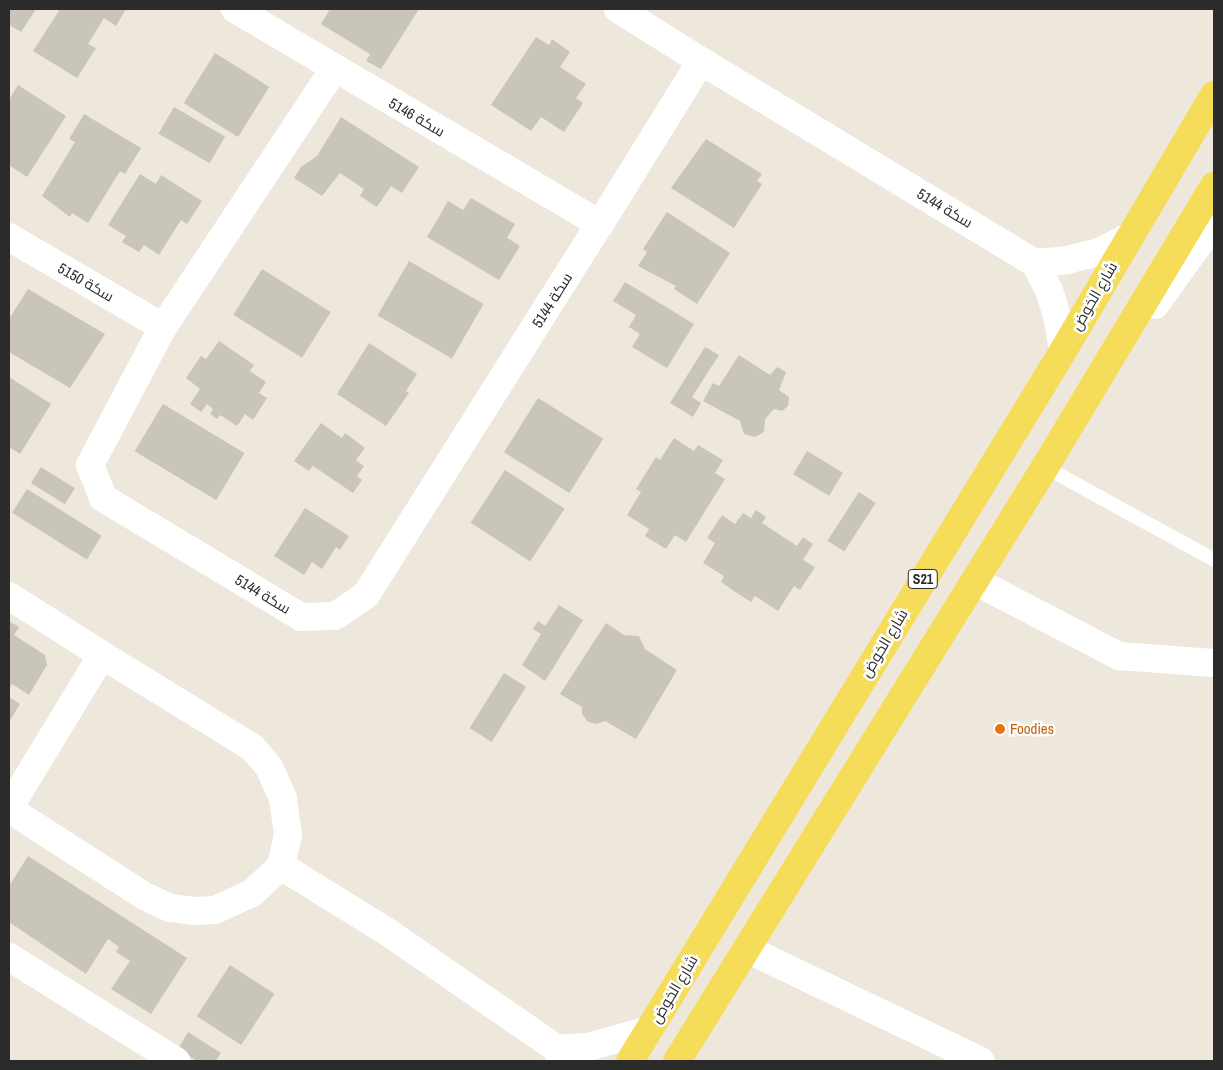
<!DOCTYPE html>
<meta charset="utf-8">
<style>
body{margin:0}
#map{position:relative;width:1223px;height:1070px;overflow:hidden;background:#ede7dc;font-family:"Archivo Narrow",Cairo,sans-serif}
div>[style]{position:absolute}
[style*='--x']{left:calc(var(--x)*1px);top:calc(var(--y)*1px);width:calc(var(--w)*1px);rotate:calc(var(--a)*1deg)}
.building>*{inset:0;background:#c9c5bb;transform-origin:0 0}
.service>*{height:14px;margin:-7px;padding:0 7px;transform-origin:7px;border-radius:7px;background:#fff}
.minor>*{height:28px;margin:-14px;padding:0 14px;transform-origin:14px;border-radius:14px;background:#fff}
.tertiary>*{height:28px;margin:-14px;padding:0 14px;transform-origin:14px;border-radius:14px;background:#fff}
.primary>*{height:28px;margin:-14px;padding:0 14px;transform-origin:14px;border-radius:14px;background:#f6dd59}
.dots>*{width:14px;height:14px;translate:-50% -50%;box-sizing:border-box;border:2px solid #fff;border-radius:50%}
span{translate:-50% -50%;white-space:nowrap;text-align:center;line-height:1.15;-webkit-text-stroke:5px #fff;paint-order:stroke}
.shield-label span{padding:1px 4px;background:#fff;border:1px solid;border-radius:4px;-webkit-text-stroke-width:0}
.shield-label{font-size:14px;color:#2b2b2b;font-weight:700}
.street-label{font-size:15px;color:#2b2b2b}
.food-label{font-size:15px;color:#c56008}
.left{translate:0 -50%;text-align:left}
.frame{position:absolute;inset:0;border:10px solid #2b2b2b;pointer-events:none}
</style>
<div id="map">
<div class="building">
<div style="clip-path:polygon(9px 9px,36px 9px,21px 32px,9px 25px)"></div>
<div style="clip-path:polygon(60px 9px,126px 9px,116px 26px,104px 18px,88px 44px,96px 48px,77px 78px,33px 51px)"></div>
<div style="clip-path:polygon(330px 9px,419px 9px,381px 69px,366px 61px,370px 54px,321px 24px)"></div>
<div style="clip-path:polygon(536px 37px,549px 45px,552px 39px,570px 52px,560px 67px,586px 84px,576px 98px,583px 103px,564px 132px,541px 117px,531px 131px,491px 105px)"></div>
<div style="left:215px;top:53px;width:64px;height:59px;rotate:32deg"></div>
<div style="clip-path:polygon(18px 85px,66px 116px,27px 177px,9px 165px,9px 100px)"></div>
<div style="left:174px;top:107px;width:59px;height:31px;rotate:30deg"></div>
<div style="clip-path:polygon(84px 114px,141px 148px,125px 174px,120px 171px,88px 223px,72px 213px,70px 217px,42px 196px,75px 142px,69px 139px)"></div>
<div style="clip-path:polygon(341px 117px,419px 167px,402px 193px,391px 186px,377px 207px,360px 196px,364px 189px,340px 173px,322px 196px,294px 178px,301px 167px,317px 156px)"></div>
<div style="clip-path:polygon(706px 139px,762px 174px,757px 181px,762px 184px,734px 228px,671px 188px)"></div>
<div style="clip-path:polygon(140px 174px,156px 184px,161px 175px,202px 201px,187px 224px,181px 220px,159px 255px,144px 245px,139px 252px,122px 242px,126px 236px,108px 225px)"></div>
<div style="clip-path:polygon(471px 198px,515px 224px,507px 238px,520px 246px,499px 280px,427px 237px,448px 201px,463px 210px)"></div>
<div style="clip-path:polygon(667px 212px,730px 253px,697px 304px,674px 289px,676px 286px,638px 266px,647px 252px,643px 249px)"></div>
<div style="left:409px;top:261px;width:86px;height:63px;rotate:30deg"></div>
<div style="left:262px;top:269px;width:81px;height:54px;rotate:32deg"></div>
<div style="clip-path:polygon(625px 282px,694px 324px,667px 368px,632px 347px,640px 334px,629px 327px,636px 315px,613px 301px)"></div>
<div style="clip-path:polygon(28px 289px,105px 334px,70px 388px,9px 352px,9px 319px)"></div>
<div style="clip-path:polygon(219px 341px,254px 365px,250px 371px,266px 382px,259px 393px,267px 398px,253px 420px,245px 414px,237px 426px,220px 415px,217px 419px,210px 414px,213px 409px,207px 404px,201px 412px,190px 404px,200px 389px,186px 378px,201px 356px,206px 359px)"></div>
<div style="clip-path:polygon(369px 343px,417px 374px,406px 391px,409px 393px,386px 426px,337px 394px)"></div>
<div style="clip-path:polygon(705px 347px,719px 355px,692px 397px,701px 403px,693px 417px,670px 403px)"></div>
<div style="clip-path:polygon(739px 355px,770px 375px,777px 367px,786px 372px,779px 390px,789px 397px,788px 406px,782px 411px,774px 409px,765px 419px,764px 432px,755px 437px,744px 434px,740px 421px,703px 401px,713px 383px,719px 386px)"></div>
<div style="clip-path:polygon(9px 377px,51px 404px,20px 454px,9px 447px)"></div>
<div style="left:538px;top:398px;width:77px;height:64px;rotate:32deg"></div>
<div style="left:163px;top:404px;width:95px;height:55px;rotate:31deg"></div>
<div style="clip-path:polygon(321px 423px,342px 438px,345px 433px,365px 448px,356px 460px,364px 466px,357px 476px,362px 480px,353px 493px,313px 466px,309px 471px,294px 461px)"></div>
<div style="clip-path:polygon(674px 438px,694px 451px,698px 445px,723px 460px,715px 473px,725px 479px,686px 542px,675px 535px,666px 549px,645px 536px,649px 529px,627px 515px,641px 492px,636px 489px,656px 457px,660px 460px)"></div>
<div style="left:807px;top:451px;width:42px;height:27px;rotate:31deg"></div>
<div style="left:41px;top:467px;width:40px;height:19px;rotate:32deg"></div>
<div style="left:505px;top:470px;width:71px;height:63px;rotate:33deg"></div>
<div style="left:27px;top:489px;width:88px;height:28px;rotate:32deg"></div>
<div style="left:859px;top:492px;width:20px;height:58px;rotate:33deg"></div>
<div style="clip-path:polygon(305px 508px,349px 536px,340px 550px,336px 547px,322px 569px,312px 562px,304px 575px,274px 556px)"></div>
<div style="clip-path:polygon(756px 510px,766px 517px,762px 523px,797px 546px,803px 537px,813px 544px,803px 560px,815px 567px,800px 590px,794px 586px,778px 611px,755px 596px,751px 602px,737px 593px,721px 582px,724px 576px,703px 563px,715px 543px,707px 538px,722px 515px,735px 524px,743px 513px,751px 518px)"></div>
<div style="clip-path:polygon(559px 605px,583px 620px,545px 681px,522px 665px,541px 634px,533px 629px,538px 621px,545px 626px)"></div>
<div style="clip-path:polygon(9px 621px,19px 627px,14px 635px,45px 655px,47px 665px,29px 695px,12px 684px,9px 690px)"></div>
<div style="clip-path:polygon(606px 623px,624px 635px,639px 636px,645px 649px,677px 670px,636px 739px,605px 721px,597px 724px,588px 722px,582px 714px,582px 707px,560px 694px)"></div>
<div style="left:504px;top:673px;width:26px;height:65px;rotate:32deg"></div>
<div style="clip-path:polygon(9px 697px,20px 704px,9px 722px)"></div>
<div style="clip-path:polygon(28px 856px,187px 958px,151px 1014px,111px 989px,130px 961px,116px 952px,119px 947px,108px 939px,86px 974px,9px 922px,9px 886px)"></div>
<div style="left:230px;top:965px;width:53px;height:61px;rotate:33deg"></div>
<div style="clip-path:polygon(188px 1032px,221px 1053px,216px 1061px,197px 1061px,178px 1049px)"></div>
</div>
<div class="service">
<div style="--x:1045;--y:467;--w:193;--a:28.8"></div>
</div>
<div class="minor">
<div style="--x:618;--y:9;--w:98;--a:32.1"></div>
<div style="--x:334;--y:69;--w:310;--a:123.5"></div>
<div style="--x:163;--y:327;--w:156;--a:117.9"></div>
<div style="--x:90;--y:465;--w:35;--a:68"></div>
<div style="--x:103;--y:498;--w:231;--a:31"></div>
<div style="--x:301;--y:617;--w:34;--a:-2"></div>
<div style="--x:335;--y:616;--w:37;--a:-34"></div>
<div style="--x:366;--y:595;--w:439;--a:-57.8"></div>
<div style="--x:9;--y:237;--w:178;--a:30.3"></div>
<div style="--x:975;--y:581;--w:162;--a:27.5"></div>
<div style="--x:1119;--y:656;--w:95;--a:4.2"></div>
<div style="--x:9;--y:596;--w:110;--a:32.4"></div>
<div style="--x:9;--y:808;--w:179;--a:-58.7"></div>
<div style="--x:102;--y:655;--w:177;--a:31.6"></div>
<div style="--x:253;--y:748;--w:25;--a:50"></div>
<div style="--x:269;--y:767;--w:35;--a:66"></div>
<div style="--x:283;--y:799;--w:36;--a:82"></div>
<div style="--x:288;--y:835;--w:32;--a:103"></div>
<div style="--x:281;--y:866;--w:40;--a:137"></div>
<div style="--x:252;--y:893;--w:41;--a:155.3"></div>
<div style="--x:215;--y:910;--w:20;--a:177"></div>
<div style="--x:195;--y:911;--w:25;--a:-173"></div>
<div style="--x:170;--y:908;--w:26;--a:-155"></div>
<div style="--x:146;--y:897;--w:163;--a:-147.3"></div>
<div style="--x:281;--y:866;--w:127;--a:31.8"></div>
<div style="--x:389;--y:933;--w:204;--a:34.6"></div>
<div style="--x:557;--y:1049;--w:13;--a:72"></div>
<div style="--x:747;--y:949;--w:259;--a:25.6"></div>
<div style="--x:9;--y:957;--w:197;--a:31.9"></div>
<div style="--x:557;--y:1049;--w:31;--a:-4"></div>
<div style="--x:588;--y:1047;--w:63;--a:-15.6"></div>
</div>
<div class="tertiary">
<div style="--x:235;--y:9;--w:424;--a:30.5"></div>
<div style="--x:600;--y:224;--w:192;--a:-58.2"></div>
<div style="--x:701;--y:61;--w:390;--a:31.2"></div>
<div style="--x:1035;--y:263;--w:32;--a:-5"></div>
<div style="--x:1067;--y:260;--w:33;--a:-14"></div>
<div style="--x:1099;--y:252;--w:31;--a:-27"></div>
<div style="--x:1035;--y:263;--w:30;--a:63"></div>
<div style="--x:1049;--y:290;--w:31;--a:73"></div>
<div style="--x:1058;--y:320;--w:31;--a:81"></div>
<div style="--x:1155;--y:305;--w:101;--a:-54.3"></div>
</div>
<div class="primary">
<div style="--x:630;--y:1061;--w:832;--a:-58.62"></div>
<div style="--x:1063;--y:351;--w:297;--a:-59.5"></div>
<div style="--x:677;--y:1061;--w:699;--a:-58.22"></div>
<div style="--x:1045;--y:467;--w:328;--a:-59"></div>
</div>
<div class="dots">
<div style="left:1000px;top:729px;background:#e8710a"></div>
</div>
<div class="shield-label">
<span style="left:923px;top:579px">S21</span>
</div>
<div class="street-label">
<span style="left:417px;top:117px;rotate:30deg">سكة 5146</span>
<span style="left:945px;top:208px;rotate:31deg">سكة 5144</span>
<span style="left:86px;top:282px;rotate:30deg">سكة 5150</span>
<span style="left:1094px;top:296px;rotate:-60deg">شارع الخوض</span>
<span style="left:552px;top:300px;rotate:-58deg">سكة 5144</span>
<span style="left:263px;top:594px;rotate:31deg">سكة 5144</span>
<span style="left:884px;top:643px;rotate:-59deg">شارع الخوض</span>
<span style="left:674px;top:989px;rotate:-59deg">شارع الخوض</span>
</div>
<div class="food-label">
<span class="left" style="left:1010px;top:729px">Foodies</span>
</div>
<div class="frame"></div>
</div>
